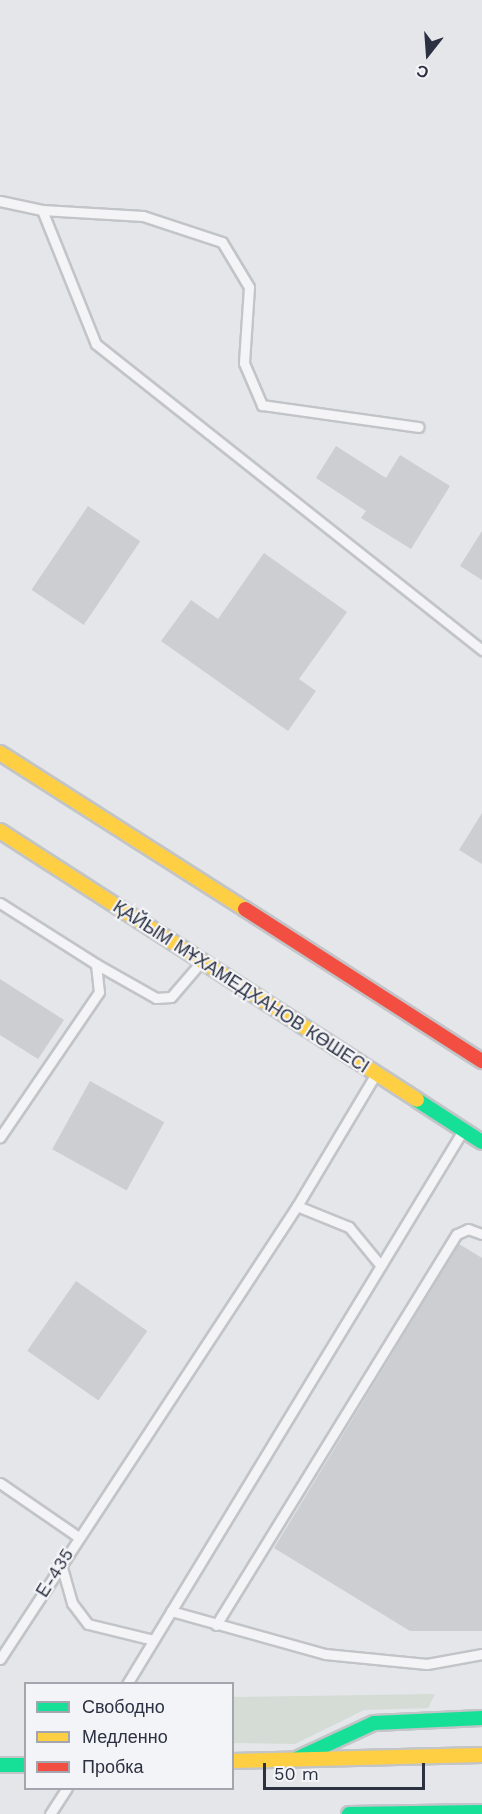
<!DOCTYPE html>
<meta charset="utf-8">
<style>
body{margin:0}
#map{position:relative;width:482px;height:1814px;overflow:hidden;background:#e4e6e9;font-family:"Work Sans",sans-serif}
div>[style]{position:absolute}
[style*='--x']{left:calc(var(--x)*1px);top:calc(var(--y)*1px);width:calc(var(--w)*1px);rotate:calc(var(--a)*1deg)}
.green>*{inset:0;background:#d4dcd5}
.building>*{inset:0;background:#cdced1;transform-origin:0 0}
.roads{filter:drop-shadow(2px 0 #c2c4c7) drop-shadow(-2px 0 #c2c4c7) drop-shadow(0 2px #c2c4c7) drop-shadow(0 -2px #c2c4c7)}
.lane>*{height:9px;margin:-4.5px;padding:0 4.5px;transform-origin:4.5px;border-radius:4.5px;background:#f4f4f6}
.fast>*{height:14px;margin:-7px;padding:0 7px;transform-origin:7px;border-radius:7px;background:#16e098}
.slow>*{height:14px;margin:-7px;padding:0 7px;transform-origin:7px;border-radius:7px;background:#ffcf43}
.jam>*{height:14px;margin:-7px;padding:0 7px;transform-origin:7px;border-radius:7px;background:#f24e42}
span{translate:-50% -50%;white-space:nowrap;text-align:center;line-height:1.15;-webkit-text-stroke:4.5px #f3f4f8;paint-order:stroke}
.street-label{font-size:18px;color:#2c3141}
.legend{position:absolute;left:24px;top:1682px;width:210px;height:108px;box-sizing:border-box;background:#f3f4f8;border:2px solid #a3a6af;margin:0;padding:8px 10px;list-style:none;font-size:18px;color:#2c3141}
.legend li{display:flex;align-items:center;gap:12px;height:30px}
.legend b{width:30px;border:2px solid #a3a6af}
.north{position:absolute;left:398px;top:24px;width:60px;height:60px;-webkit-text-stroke:4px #f3f4f8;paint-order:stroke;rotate:197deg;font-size:16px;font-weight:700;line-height:24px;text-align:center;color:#2c3141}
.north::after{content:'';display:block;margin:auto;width:21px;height:27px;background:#2c3141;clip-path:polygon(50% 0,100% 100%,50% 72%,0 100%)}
.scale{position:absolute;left:263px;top:1763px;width:162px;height:27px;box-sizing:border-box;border:3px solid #2c3141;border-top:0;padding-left:8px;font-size:18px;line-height:21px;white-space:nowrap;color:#2c3141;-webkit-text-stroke:4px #f3f4f8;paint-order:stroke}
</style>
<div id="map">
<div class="green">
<div style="clip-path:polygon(435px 1694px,428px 1708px,364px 1710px,295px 1744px,233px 1743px,233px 1697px)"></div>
</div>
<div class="building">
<div style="clip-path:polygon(336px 446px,386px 478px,400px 455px,450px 486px,411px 549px,361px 518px,366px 511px,316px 478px)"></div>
<div style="left:88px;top:506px;width:63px;height:101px;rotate:34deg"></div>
<div style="clip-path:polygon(482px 531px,482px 580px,460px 566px)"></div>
<div style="clip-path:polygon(264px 553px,347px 612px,299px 679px,316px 691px,288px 731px,161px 641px,191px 600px,218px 619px)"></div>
<div style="clip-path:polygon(482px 813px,482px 864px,459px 850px)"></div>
<div style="clip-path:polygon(0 979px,64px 1020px,38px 1059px,0 1035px)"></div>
<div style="left:90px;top:1081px;width:85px;height:78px;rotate:29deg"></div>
<div style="clip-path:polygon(459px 1244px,482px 1258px,482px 1631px,410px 1631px,274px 1548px)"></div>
<div style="left:76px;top:1281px;width:87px;height:85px;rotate:35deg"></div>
</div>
<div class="roads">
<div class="lane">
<div style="--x:0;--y:201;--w:43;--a:12.1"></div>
<div style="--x:42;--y:210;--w:144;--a:68.1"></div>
<div style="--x:96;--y:344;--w:493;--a:38.4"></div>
<div style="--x:42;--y:210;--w:101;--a:3.4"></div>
<div style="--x:143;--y:216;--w:83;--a:18.2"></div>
<div style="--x:222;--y:242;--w:52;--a:59"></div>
<div style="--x:249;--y:287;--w:76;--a:93.8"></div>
<div style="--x:244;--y:363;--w:46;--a:66.8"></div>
<div style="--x:262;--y:405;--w:158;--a:8"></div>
<div style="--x:0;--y:903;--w:114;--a:32.4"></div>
<div style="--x:96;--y:964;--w:28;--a:84"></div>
<div style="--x:99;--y:992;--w:176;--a:124.3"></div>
<div style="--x:96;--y:964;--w:69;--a:29.5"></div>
<div style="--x:156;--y:998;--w:15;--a:-4"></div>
<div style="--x:171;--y:997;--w:46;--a:-49.4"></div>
<div style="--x:297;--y:1206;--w:56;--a:22"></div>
<div style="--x:349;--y:1227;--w:50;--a:50.6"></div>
<div style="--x:0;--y:1483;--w:93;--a:34.5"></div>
<div style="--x:61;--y:1564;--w:41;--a:74.2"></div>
<div style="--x:72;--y:1603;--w:26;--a:53"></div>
<div style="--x:88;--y:1624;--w:67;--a:13.8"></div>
<div style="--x:171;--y:1611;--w:160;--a:15.6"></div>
<div style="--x:325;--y:1654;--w:102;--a:5.6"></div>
<div style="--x:427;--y:1664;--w:56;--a:-10.3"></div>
<div style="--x:216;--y:1625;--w:459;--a:-58.4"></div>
<div style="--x:457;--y:1234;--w:12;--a:-24"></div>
<div style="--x:468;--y:1229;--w:15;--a:20"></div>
<div style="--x:0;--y:1659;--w:542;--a:-56.75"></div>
<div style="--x:297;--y:1206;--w:152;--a:-59.2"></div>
<div style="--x:127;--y:1684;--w:646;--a:-58.75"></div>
<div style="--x:50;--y:1814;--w:31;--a:-57"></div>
</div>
<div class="fast">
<div style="--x:417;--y:1100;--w:77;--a:32.9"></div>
<div style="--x:296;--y:1759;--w:86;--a:-24.8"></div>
<div style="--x:374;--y:1723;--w:108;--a:-2.7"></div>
<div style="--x:0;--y:1765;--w:26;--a:0"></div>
<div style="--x:349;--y:1814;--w:133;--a:-0.9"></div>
</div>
<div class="slow">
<div style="--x:0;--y:753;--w:290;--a:32.5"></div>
<div style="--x:0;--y:831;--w:496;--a:32.8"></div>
<div style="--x:232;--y:1761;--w:250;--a:-1.4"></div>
</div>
<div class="jam">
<div style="--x:245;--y:909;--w:282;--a:32.7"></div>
</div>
</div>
<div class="street-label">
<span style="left:241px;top:987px;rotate:33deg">ҚАЙЫМ МҰХАМЕДХАНОВ КӨШЕСІ</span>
<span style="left:55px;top:1573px;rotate:-58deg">Е-435</span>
</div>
<ul class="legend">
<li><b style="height:8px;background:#16e098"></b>Свободно</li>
<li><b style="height:8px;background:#ffcf43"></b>Медленно</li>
<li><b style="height:8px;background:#f24e42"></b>Пробка</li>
</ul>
<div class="north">С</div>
<div class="scale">50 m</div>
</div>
